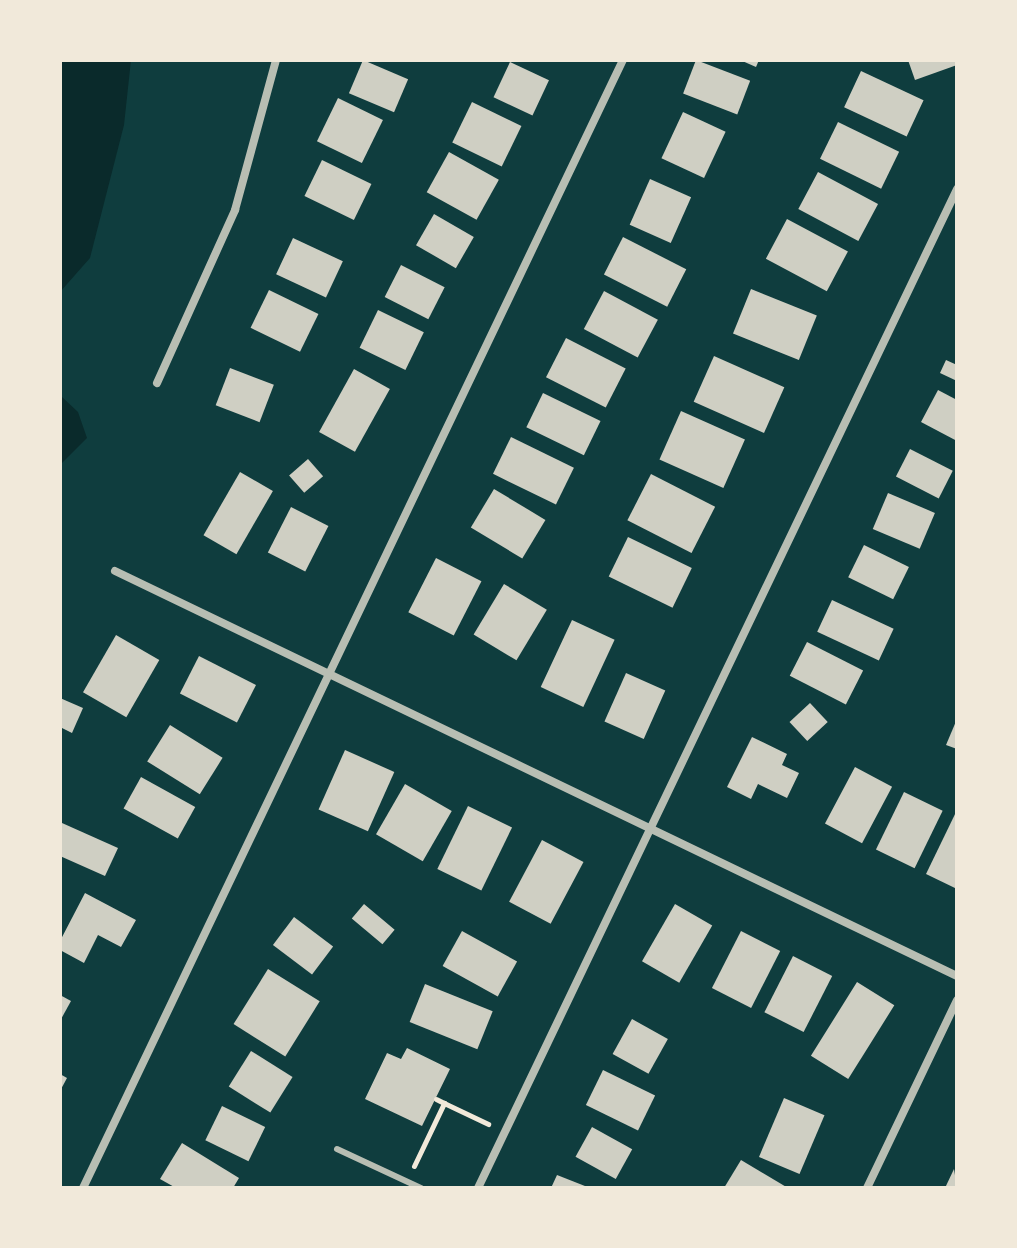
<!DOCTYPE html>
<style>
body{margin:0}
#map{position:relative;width:1017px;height:1248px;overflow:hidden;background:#0f3d3e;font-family:"Varela Round",sans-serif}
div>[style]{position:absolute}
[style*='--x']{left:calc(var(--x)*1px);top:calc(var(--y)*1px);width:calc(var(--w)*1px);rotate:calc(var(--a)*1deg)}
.water>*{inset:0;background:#0a2a2b}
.building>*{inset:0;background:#cfcfc3;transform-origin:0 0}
.path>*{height:5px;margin:-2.5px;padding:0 2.5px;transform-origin:2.5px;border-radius:2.5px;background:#f1e9da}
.service>*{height:6px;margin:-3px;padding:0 3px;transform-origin:3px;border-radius:3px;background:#b8beb3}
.minor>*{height:8px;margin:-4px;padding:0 4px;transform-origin:4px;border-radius:4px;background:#b8beb3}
span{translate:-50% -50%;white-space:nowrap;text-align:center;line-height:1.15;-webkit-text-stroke:6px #f1e9da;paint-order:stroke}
.frame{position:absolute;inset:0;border:62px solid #f1e9da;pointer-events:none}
</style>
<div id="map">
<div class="water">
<div style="clip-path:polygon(60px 60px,131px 60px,124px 125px,90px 258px,60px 292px)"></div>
<div style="clip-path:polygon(60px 373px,62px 397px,78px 412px,87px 438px,60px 465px)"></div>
</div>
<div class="building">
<div style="left:363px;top:60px;width:49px;height:36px;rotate:23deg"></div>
<div style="left:696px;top:60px;width:58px;height:36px;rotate:21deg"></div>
<div style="clip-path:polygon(740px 60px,759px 60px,756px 67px)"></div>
<div style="clip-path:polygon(908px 60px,957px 60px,957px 65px,915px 80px)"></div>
<div style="left:510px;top:62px;width:43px;height:39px;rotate:25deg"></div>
<div style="left:861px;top:71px;width:69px;height:40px;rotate:25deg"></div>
<div style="left:338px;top:98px;width:50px;height:48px;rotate:26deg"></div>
<div style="left:472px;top:102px;width:55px;height:45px;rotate:26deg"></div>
<div style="left:683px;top:112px;width:47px;height:51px;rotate:25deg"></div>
<div style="left:838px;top:122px;width:68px;height:41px;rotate:26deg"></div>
<div style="left:449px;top:152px;width:57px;height:46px;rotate:29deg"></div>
<div style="left:322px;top:160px;width:55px;height:40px;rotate:26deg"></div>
<div style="left:818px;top:172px;width:68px;height:42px;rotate:28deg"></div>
<div style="left:650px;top:179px;width:45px;height:50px;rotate:24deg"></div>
<div style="left:434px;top:214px;width:46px;height:36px;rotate:30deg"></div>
<div style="left:787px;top:219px;width:69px;height:45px;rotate:28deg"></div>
<div style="left:623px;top:237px;width:71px;height:42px;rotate:27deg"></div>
<div style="left:293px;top:238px;width:55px;height:40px;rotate:25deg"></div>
<div style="left:401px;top:265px;width:49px;height:36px;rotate:27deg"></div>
<div style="left:751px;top:289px;width:71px;height:48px;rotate:22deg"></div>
<div style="left:269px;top:290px;width:55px;height:42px;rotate:26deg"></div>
<div style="left:604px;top:291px;width:61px;height:43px;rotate:28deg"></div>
<div style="left:378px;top:310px;width:51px;height:42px;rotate:26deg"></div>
<div style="left:566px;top:338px;width:67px;height:44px;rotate:27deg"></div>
<div style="left:714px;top:356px;width:77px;height:50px;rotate:24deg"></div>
<div style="clip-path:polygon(946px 360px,957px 365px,957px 381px,940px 373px)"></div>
<div style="left:230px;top:368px;width:47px;height:40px;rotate:21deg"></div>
<div style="left:354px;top:369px;width:41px;height:72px;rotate:29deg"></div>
<div style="clip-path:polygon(938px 390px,957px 400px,957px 441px,921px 422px)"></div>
<div style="left:543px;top:393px;width:64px;height:38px;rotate:26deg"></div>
<div style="left:681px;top:411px;width:70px;height:53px;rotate:24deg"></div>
<div style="left:511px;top:437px;width:70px;height:41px;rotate:26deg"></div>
<div style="left:910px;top:449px;width:48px;height:31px;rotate:27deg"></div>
<div style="left:308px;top:459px;width:23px;height:25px;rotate:49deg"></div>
<div style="left:240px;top:472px;width:38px;height:73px;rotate:30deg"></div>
<div style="left:651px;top:474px;width:72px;height:52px;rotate:27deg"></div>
<div style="left:494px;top:489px;width:60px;height:45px;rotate:31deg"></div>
<div style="left:888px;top:493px;width:51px;height:39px;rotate:23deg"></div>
<div style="left:291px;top:507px;width:42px;height:51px;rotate:27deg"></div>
<div style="left:628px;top:537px;width:71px;height:44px;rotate:26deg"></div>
<div style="left:864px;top:545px;width:50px;height:36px;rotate:26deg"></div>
<div style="left:436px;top:558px;width:51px;height:61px;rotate:27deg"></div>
<div style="left:504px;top:584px;width:50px;height:59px;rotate:31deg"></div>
<div style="left:832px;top:600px;width:68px;height:35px;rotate:25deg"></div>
<div style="left:572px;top:620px;width:47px;height:74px;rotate:25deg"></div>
<div style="left:116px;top:635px;width:50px;height:66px;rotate:30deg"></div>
<div style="left:807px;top:642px;width:63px;height:38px;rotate:27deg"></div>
<div style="left:199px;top:656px;width:64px;height:42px;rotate:27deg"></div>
<div style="left:626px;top:673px;width:43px;height:53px;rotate:24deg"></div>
<div style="clip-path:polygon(60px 698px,83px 708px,72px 733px,60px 727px)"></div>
<div style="left:810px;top:703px;width:26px;height:28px;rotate:47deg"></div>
<div style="clip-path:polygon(957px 719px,957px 749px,946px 745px)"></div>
<div style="left:170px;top:725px;width:62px;height:43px;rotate:32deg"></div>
<div style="clip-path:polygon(752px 737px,787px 754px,782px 765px,799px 773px,787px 798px,758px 784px,751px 799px,727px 787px)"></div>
<div style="left:345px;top:750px;width:54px;height:65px;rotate:24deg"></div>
<div style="left:855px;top:767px;width:42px;height:64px;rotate:28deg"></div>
<div style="left:141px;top:777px;width:62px;height:36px;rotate:29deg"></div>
<div style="left:405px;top:784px;width:54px;height:58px;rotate:30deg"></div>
<div style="left:904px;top:792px;width:43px;height:64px;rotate:26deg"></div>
<div style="left:468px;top:806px;width:49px;height:70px;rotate:26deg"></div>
<div style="clip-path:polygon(957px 810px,957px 889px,926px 874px)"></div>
<div style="clip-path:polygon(62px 823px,118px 848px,105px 876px,60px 856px)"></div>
<div style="left:542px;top:840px;width:47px;height:70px;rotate:28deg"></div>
<div style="clip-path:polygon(85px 893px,136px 920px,121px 947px,98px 935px,84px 963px,60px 950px,60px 941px)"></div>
<div style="left:364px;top:904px;width:40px;height:19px;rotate:40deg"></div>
<div style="left:675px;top:904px;width:43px;height:66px;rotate:30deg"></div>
<div style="left:294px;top:917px;width:49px;height:35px;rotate:37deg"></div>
<div style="left:462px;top:931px;width:63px;height:40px;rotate:29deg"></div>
<div style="left:741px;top:931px;width:44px;height:64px;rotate:27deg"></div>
<div style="left:793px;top:956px;width:44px;height:63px;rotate:27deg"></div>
<div style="left:268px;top:969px;width:61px;height:65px;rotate:32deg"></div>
<div style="left:857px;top:982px;width:44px;height:87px;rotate:32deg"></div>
<div style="left:425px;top:984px;width:73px;height:41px;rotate:22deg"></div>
<div style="clip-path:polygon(60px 995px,71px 1001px,60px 1021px)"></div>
<div style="left:632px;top:1019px;width:41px;height:40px;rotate:29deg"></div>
<div style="clip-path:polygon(407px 1048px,450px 1069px,422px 1126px,365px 1099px,387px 1053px,401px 1059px)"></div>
<div style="left:251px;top:1051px;width:49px;height:42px;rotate:32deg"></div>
<div style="left:603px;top:1070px;width:58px;height:39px;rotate:26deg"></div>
<div style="clip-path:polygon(60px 1074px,67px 1078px,60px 1091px)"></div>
<div style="left:784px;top:1098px;width:44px;height:64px;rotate:23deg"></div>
<div style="left:222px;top:1106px;width:48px;height:38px;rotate:26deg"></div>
<div style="left:592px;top:1127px;width:46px;height:34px;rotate:29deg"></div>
<div style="clip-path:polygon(182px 1143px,239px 1178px,233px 1188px,176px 1188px,160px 1179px)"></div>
<div style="clip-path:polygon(741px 1160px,788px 1188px,724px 1188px)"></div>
<div style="clip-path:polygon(954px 1169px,957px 1188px,945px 1188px)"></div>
<div style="clip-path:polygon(557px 1175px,590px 1188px,551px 1188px)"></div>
</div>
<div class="path">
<div style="--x:436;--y:1099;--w:9;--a:27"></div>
<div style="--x:414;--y:1166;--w:70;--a:-64.5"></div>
<div style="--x:444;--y:1103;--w:49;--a:25.5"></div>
</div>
<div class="service">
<div style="--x:337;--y:1149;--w:93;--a:24.9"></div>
</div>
<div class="minor">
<div style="--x:157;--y:383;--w:190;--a:-65.7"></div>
<div style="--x:235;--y:210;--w:156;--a:-74.7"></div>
<div style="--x:115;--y:571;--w:934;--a:25.69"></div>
<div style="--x:83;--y:1188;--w:1251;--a:-64.42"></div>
<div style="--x:478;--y:1188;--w:1108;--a:-64.38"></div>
<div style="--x:867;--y:1188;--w:208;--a:-64.4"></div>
</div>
<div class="frame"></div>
</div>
